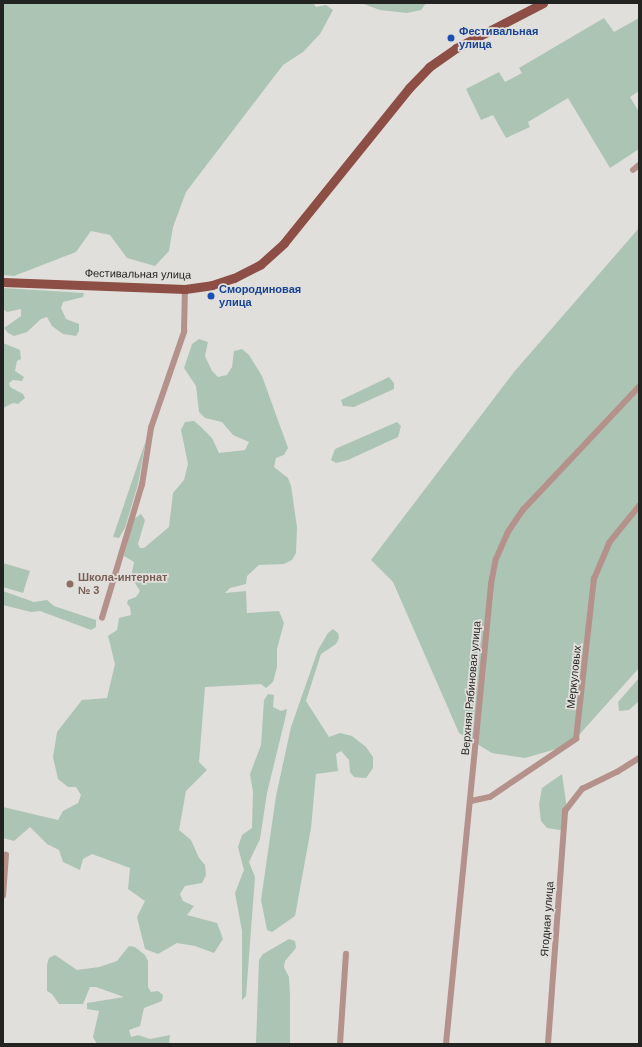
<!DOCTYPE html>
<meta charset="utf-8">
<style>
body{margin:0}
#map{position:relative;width:642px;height:1047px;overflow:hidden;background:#e1dfdb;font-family:Arial,sans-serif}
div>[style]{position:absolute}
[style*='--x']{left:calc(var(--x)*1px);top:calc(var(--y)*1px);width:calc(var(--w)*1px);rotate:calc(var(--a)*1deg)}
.green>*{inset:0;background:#acc4b4}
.minor>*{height:5.5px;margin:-2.75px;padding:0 2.75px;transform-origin:2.75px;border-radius:2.75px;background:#b5918b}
.primary>*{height:9px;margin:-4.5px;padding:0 4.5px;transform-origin:4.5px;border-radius:4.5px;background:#8c4e45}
.dots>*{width:11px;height:11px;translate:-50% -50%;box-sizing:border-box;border:2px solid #e1dfdb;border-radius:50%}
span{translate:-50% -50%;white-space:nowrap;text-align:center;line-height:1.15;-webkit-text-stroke:3.5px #e1dfdb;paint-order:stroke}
.transit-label{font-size:11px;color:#164399;font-weight:700}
.left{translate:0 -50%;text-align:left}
.street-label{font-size:11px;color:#232321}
.education-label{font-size:11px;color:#785e54;font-weight:700}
.frame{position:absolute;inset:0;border:4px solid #232321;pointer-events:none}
</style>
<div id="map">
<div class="green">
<div style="clip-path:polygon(3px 3px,313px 3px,316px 7px,326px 5px,333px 10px,320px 34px,303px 52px,283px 65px,186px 192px,173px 227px,169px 251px,155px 266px,127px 258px,110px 235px,91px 231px,76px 252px,14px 276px,3px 275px)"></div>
<div style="clip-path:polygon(361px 3px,426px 3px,421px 10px,407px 13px,380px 10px)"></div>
<div style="clip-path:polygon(604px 18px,614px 32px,639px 18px,639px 91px,630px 97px,639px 112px,639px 149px,610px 168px,568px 98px,528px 122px,530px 127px,506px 138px,493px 115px,481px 120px,466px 89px,499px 72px,505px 82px,522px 73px,519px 68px)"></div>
<div style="clip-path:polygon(639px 228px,639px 668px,570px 745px,525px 758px,492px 753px,459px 733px,393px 582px,371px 560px,514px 372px)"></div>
<div style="clip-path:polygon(3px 288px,84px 293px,83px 297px,63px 302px,61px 308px,66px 319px,79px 324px,79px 331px,76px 336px,63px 334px,52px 326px,47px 317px,41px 319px,27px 332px,14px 336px,8px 333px,4px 328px,21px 316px,21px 309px,7px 312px,3px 309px)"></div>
<div style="clip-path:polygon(199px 339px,208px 342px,205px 356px,212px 371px,218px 377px,227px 375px,232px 367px,234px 351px,242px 349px,249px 355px,262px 376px,288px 448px,284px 455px,276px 458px,274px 467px,288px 478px,291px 486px,297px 527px,296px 553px,292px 560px,284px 564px,259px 565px,247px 576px,246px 584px,230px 588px,225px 593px,246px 591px,247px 613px,279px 611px,284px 623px,277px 649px,277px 667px,273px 682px,266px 688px,261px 684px,205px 687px,199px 762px,207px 770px,186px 791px,179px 830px,191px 840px,199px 858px,205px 865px,206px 875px,202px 883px,185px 886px,180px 894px,183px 901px,194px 906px,187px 915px,217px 923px,223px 939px,214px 953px,195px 946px,177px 943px,158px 954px,145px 949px,137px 917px,145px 901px,128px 889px,130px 868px,92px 854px,83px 859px,80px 870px,63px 862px,59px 850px,47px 844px,30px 827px,14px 841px,3px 838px,3px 807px,58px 820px,63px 811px,78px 803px,81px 795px,76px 787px,68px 787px,58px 779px,53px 757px,57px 732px,82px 700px,107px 698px,115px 664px,108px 636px,117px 630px,119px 618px,131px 615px,130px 607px,127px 604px,128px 600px,136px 597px,140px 591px,131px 577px,134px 562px,124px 556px,134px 519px,141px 514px,145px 520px,138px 544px,140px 548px,144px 548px,169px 527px,173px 493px,184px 480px,188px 464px,181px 430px,185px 422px,194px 421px,200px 426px,212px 438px,219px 453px,245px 450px,249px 442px,233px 435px,222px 422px,205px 418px,199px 412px,196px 386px,184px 368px,192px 344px)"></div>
<div style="clip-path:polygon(3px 343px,20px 350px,21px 359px,17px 361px,15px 371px,24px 377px,22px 381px,13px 380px,9px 383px,10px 387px,23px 394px,25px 398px,18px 404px,13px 403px,3px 408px)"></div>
<div style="clip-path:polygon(389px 377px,394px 383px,394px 389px,354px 407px,343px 406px,341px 400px)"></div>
<div style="clip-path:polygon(397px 422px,401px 426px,398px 437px,348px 460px,336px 463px,331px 460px,335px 449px)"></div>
<div style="clip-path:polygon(146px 440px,138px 484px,125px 528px,119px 538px,113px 537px)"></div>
<div style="clip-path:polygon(3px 563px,30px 571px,23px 593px,3px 587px)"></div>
<div style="clip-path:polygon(3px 591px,34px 602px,47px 600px,54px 606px,96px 620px,96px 627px,91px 630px,40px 611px,31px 612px,3px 605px)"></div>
<div style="clip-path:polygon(333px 629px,338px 633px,339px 638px,336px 644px,321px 654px,306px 701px,329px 737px,340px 733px,352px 736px,366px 747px,373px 757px,373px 768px,366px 778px,354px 777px,350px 772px,349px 760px,341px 751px,336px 754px,338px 771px,316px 774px,311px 828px,295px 916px,272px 932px,267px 930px,261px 900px,276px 796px,291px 727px,318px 650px,328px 633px)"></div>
<div style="clip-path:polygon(639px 678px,639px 701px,629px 710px,619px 711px,618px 702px)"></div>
<div style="clip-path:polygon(268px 694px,274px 695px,273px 707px,281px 711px,287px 709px,286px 715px,267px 793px,260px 839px,249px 862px,255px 877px,246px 996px,242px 1000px,242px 931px,235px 893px,244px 870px,238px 847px,242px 835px,252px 828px,253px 792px,250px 774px,261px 745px,264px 700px)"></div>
<div style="clip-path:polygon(562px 774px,567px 809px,566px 825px,560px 830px,547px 828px,541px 821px,539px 804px,542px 788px)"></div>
<div style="clip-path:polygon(289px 939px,295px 941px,296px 948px,285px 961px,284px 967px,289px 977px,290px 995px,290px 1044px,256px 1044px,259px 960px,263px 954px)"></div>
<div style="clip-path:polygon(129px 946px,135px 947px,145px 955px,148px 961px,148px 987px,151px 992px,158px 991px,163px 995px,162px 1001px,144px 1008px,140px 1026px,129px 1030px,131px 1037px,138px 1035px,150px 1039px,170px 1035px,169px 1044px,97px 1044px,93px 1037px,99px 1011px,87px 1009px,87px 1003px,124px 997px,96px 987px,90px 987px,83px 1004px,59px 1004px,52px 994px,47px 991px,47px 965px,49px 958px,55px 955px,77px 970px,99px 967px,117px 961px)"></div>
</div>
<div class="minor">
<div style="--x:633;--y:170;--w:8;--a:-40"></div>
<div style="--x:102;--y:618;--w:139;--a:-73.3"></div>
<div style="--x:142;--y:485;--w:58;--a:-81"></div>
<div style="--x:151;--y:428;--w:102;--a:-71"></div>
<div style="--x:184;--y:332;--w:43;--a:-88.7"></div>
<div style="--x:471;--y:801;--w:19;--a:-12"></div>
<div style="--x:490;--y:797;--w:104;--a:-34"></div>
<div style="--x:576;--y:739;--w:161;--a:-83.6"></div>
<div style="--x:594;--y:579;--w:39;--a:-67"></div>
<div style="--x:609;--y:543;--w:48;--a:-51"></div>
<div style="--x:3;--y:896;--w:41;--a:-85.8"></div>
<div style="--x:340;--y:1044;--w:90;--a:-86.2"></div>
<div style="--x:446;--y:1044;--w:462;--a:-84.4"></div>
<div style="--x:491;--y:584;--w:25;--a:-79"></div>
<div style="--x:496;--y:559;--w:30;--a:-66"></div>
<div style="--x:508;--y:532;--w:27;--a:-56"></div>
<div style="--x:523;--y:510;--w:169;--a:-46.7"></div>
<div style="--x:548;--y:1044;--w:234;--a:-85.8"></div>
<div style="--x:565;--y:811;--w:28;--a:-52"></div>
<div style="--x:582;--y:789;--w:39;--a:-26"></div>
<div style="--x:617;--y:772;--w:26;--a:-32"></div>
</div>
<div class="primary">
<div style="--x:3;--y:282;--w:182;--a:2.2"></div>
<div style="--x:185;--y:289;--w:27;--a:-8"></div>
<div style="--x:212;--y:285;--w:23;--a:-18"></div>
<div style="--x:234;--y:278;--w:30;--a:-27"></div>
<div style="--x:261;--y:264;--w:31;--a:-42"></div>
<div style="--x:284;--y:243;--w:199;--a:-51.1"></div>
<div style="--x:409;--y:88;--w:29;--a:-46"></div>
<div style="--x:429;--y:67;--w:33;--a:-35"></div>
<div style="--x:456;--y:48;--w:98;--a:-27.3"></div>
</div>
<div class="dots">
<div style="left:451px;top:38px;background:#1a4fb4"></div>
<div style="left:211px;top:296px;background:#1a4fb4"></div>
<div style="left:70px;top:584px;background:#8d6e63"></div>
</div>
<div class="transit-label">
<span class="left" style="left:459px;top:38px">Фестивальная<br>улица</span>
<span class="left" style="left:219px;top:296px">Смородиновая<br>улица</span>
</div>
<div class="street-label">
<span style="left:138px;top:274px;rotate:1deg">Фестивальная улица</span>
<span style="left:574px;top:677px;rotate:-84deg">Меркуловых</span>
<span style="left:471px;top:688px;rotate:-85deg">Верхняя Рябиновая улица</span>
<span style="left:547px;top:919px;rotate:-86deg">Ягодная улица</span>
</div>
<div class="education-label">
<span class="left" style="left:78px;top:584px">Школа-интернат<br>№ 3</span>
</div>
<div class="frame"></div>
</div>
